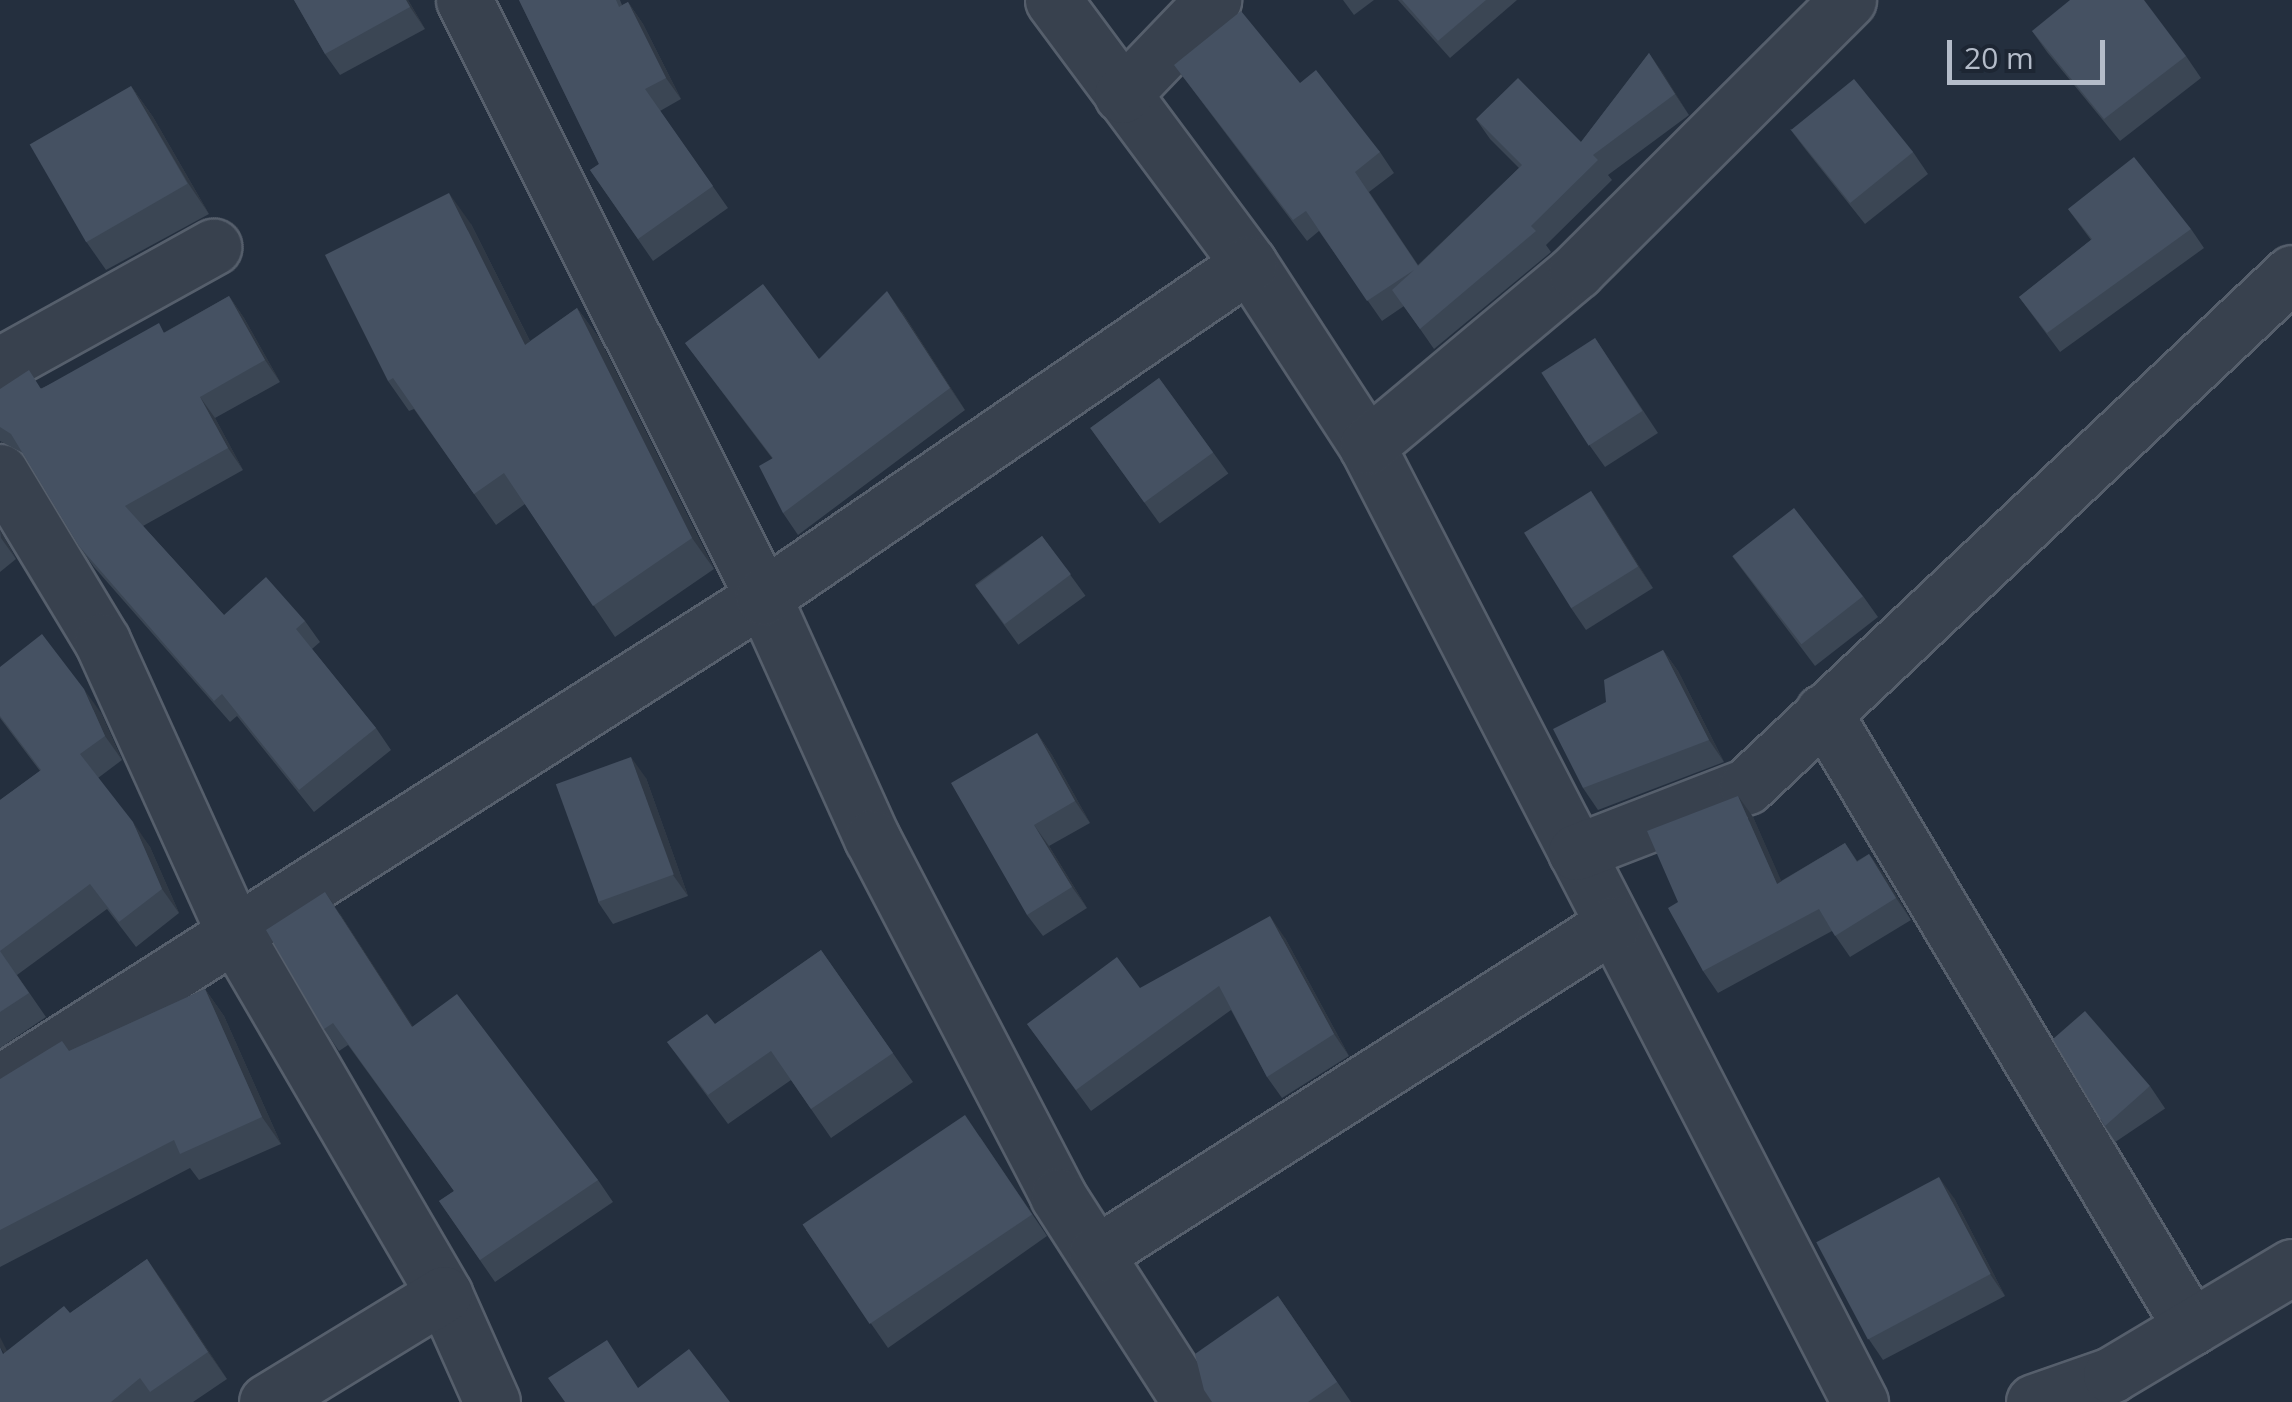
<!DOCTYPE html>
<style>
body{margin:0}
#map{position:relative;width:2292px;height:1402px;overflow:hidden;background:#242f3e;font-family:"Open Sans",sans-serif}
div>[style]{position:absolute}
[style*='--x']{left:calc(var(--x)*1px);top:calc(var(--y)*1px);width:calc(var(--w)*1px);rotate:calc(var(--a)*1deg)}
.roads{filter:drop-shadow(2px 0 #565f6c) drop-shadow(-2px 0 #565f6c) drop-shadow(0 2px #565f6c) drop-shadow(0 -2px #565f6c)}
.minor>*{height:55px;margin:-27.5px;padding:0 27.5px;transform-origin:27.5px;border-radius:27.5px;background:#38414e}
.wall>*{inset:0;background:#3b4654;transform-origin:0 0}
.shaded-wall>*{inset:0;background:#303945}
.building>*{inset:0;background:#455162;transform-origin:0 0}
span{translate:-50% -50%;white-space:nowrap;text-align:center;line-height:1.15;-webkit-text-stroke:9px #1d2633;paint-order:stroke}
.scale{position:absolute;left:1947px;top:40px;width:158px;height:45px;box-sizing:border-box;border:5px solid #b4bcc9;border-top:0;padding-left:12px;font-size:30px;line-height:35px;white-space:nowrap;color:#b4bcc9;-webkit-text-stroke:8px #1d2633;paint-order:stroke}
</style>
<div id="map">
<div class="roads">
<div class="minor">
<div style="--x:464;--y:0;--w:668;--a:63.4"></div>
<div style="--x:763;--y:597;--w:265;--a:65.7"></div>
<div style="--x:872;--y:838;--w:403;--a:62.5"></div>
<div style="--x:1058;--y:1196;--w:245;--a:57.3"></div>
<div style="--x:1053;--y:0;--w:329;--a:53.4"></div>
<div style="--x:1249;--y:264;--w:217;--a:57"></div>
<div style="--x:1367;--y:446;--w:1076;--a:62.72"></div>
<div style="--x:1122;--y:95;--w:132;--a:-46.2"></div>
<div style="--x:0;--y:365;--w:244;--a:-29"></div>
<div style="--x:1367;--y:446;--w:273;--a:-39.9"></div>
<div style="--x:1576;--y:271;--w:384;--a:-44.9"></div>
<div style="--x:0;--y:472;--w:197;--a:58.9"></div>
<div style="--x:102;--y:641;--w:326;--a:65.6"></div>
<div style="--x:237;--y:938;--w:412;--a:59.8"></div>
<div style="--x:444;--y:1294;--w:118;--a:66"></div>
<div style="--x:1823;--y:712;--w:717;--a:59.1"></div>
<div style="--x:1576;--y:852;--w:183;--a:-21.1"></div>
<div style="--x:1747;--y:786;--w:748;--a:-43.27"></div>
<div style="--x:0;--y:1083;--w:905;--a:-32.5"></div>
<div style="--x:763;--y:597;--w:589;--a:-34.42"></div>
<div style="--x:1096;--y:1254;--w:613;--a:-32.55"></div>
<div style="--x:267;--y:1402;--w:207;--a:-31.4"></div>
<div style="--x:2034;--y:1402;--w:82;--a:-19.3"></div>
<div style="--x:2111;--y:1375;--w:211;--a:-30.8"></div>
</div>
</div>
<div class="wall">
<div style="clip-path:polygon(294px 0,408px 0,425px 29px,340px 75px,325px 54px)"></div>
<div style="clip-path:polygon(519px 0,620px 0,622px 5px,628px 2px,643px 24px,681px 99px,660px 111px,728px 208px,653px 261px,590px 170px,599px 164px)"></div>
<div style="clip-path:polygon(1343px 0,1374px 0,1354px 15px)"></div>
<div style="clip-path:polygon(1398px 0,1517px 0,1450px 58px)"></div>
<div style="clip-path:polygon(2032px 31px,2186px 56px,2201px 78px,2120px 141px,2047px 52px)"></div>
<div style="clip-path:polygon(1649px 53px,1689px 115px,1608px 175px,1612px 180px,1546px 245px,1551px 252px,1434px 349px,1404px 306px,1382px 321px,1319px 231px,1307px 241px,1174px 65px,1300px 83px,1380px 152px,1394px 173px,1369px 192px,1418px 265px,1519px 168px,1490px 139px,1476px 119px,1581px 142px)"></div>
<div style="clip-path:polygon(131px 86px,153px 117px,209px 214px,106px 270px,85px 240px)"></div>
<div style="clip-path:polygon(1790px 129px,1913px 152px,1928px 174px,1865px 224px,1806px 150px)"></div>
<div style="clip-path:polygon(2068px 209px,2191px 229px,2204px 248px,2060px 352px,2019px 297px,2091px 240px)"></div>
<div style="clip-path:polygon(471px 224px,530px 341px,577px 308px,599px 338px,714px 569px,615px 637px,525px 504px,496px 525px,414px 409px,409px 411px,388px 381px)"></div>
<div style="clip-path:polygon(229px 296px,244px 318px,280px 382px,215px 418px,243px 470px,143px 526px,224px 615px,305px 621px,320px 642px,312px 649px,376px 728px,391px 750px,314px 812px,237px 716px,230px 722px,94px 567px,79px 546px,23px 453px,0 441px,0 389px,42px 388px,165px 332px)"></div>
<div style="clip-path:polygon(902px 312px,965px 410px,798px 535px,783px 513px,772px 458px,685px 343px,819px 359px)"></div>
<div style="clip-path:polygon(1595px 338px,1658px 433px,1605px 467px,1590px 446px)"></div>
<div style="left:1159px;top:378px;width:118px;height:85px;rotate:54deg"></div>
<div style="clip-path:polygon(1591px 491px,1653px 588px,1586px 630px,1571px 608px)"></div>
<div style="clip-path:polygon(0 530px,16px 559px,0 572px)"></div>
<div style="left:1042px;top:536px;width:74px;height:83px;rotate:54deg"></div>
<div style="clip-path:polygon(1732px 556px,1863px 596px,1878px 617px,1815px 666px)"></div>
<div style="clip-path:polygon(1663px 650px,1678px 671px,1724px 762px,1598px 810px,1583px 788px,1606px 702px)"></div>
<div style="clip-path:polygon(0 667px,101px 713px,122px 760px,98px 778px,150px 847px,179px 913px,136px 947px,107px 909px,17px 975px,46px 1017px,0 1048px,0 800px,40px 771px,0 718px)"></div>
<div style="clip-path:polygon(1037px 733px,1052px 755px,1090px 823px,1049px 846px,1087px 908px,1043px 936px,1027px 915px)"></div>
<div style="clip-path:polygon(646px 778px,688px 896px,613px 924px,598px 902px)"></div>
<div style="clip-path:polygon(1753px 817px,1781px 881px,1845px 843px,1857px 861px,1869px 854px,1884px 875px,1911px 920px,1850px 957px,1832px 931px,1718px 993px,1703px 971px,1678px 902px)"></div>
<div style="clip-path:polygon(340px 914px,412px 1026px,598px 1180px,613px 1202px,495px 1282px,439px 1201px,454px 1191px,348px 1045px,339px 1051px,324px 1029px)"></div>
<div style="clip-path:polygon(1285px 938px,1349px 1056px,1282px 1098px,1267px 1077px,1231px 1010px,1091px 1111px,1027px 1024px,1140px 988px)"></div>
<div style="clip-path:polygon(821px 950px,913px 1082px,831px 1138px,791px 1080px,728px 1124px,667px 1042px,715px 1024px)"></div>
<div style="clip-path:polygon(205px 989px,224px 1016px,281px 1144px,199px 1180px,190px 1168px,0 1267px,0 1079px,69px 1051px)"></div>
<div style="left:2150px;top:1086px;width:27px;height:60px;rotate:56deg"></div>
<div style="clip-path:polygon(980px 1137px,1047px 1236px,888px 1348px,806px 1230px)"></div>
<div style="clip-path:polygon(1954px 1198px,2005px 1296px,1883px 1360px,1868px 1338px)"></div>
<div style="clip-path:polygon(147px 1259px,227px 1379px,193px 1402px,0 1402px,7px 1351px,70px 1313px)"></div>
<div style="clip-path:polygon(1278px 1296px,1351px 1402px,1212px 1402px)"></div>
</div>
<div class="shaded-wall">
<div style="clip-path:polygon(406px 0,408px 0,425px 29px,410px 7px)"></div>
<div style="clip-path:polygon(628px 2px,643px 24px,681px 99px,666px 78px)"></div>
<div style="clip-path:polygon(1649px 53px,1663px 73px,1689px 115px,1675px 94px)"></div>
<div style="clip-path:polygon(131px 86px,153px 117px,209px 214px,188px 183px)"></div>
<div style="clip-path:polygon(449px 193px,471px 224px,547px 375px,525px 345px)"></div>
<div style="clip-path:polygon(887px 291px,902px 312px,965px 410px,950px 388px)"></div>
<div style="clip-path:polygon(229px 296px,244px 318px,280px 382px,265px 360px)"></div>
<div style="clip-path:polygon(577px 308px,599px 338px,714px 569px,692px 538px)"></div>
<div style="clip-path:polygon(200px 397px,215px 418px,243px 470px,228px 448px)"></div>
<div style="clip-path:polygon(1591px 491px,1606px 513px,1653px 588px,1638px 566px)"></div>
<div style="clip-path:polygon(0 530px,16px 559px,1px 538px)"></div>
<div style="clip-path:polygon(1663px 650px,1678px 671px,1724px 762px,1709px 740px)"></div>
<div style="clip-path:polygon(84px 689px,101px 713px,122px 760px,105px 736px)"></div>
<div style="clip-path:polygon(1037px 733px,1052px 755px,1090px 823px,1075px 801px)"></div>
<div style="clip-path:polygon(631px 757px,646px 778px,688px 896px,673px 875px)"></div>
<div style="clip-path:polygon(1738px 796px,1753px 817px,1792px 905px,1777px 884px)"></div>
<div style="clip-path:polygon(133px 822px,150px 847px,179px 913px,162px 889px)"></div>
<div style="clip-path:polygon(1034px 825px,1049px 846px,1087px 908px,1072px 887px)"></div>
<div style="clip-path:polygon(1869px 854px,1884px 875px,1911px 920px,1896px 898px)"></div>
<div style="clip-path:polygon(325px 892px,340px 914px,427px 1048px,412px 1027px)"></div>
<div style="clip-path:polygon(1270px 916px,1285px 938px,1349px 1056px,1334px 1034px)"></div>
<div style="clip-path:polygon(205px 989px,224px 1016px,281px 1144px,262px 1117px)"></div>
<div style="clip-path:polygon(1939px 1177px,1954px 1198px,2005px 1296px,1990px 1274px)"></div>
<div style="clip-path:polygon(147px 1259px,166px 1286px,227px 1379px,208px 1352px)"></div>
<div style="clip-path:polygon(0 1337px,22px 1380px,0 1347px)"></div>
</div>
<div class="building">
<div style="clip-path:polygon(294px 0,406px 0,410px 7px,325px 54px)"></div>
<div style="clip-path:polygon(519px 0,616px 0,619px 7px,628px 2px,666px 78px,645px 89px,713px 186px,638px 239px,590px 170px,599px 164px)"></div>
<div style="clip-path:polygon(1402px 0,1486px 0,1438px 41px)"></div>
<div style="clip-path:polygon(2070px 0,2144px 0,2186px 56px,2104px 119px,2032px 31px)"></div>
<div style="clip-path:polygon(1241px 11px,1300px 83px,1316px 70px,1380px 152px,1355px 172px,1418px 266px,1522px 165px,1476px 119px,1518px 78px,1581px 142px,1649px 53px,1675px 94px,1593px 155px,1598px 160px,1531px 226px,1536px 231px,1420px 329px,1392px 290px,1414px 270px,1367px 301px,1306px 211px,1293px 220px,1174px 65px)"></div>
<div style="left:1854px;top:79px;width:94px;height:81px;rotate:51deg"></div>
<div style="left:131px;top:86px;width:113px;height:117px;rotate:60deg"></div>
<div style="clip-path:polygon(2134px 157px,2191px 229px,2047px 333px,2019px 297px,2092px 239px,2068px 209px)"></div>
<div style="clip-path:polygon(449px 193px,525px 345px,577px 308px,692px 538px,593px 606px,504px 473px,474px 494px,393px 378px,388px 381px,325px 255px)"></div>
<div style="clip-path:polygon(763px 284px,819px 359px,887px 291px,950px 388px,783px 513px,759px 466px,773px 458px,685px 343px)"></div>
<div style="clip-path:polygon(229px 296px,265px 360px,200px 397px,228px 448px,125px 506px,224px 615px,266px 577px,305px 621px,296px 629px,376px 728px,299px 790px,222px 694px,214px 701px,79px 546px,11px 434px,0 427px,0 389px,29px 370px,41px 389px,159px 323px,164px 333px)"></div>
<div style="left:1595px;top:338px;width:87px;height:64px;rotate:57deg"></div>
<div style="left:1159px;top:378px;width:92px;height:85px;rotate:54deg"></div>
<div style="left:1591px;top:491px;width:89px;height:79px;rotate:58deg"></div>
<div style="left:1794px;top:508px;width:112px;height:78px;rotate:52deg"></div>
<div style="left:1042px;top:536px;width:48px;height:83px;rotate:53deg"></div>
<div style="clip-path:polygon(42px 634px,84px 689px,105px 736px,80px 754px,133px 822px,162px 889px,119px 922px,90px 884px,0 951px,0 800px,41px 770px,0 716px,0 667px)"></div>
<div style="clip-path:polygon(1663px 650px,1709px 740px,1583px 788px,1553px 729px,1606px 702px,1604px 680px)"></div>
<div style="clip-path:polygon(1037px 733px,1075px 801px,1034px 825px,1072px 887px,1027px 915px,951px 783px)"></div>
<div style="left:631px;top:757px;width:125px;height:80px;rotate:70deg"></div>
<div style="clip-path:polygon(1738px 796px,1777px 884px,1845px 843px,1857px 862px,1869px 854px,1896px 898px,1835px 936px,1819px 909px,1703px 971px,1668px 908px,1678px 902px,1647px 831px)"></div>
<div style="clip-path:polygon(325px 892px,412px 1027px,457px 994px,598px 1180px,480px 1260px,439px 1201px,454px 1191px,333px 1023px,324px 1029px,266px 930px)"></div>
<div style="clip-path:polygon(1270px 916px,1334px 1034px,1267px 1077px,1219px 986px,1076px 1090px,1027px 1024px,1117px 957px,1140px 988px)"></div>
<div style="clip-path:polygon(821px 950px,893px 1053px,811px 1109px,771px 1051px,708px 1095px,667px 1042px,707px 1014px,715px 1024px)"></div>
<div style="clip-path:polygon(0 951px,29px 993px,0 1012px)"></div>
<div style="clip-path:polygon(205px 989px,262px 1117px,180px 1154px,174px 1140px,0 1230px,0 1079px,62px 1041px,69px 1051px)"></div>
<div style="clip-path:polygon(2085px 1011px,2150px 1086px,2105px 1126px,2053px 1039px)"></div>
<div style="left:965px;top:1115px;width:120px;height:196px;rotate:56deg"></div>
<div style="left:1939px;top:1177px;width:110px;height:139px;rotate:62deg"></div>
<div style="clip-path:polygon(147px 1259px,208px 1352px,150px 1392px,140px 1378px,111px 1402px,0 1402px,0 1347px,3px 1354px,64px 1306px,70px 1313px)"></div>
<div style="clip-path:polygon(1278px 1296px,1337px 1382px,1308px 1402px,1212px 1402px,1204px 1390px,1195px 1354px)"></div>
<div style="clip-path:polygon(607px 1340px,638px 1388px,689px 1349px,730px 1402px,565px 1402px,548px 1378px)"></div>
</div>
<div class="scale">20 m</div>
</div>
